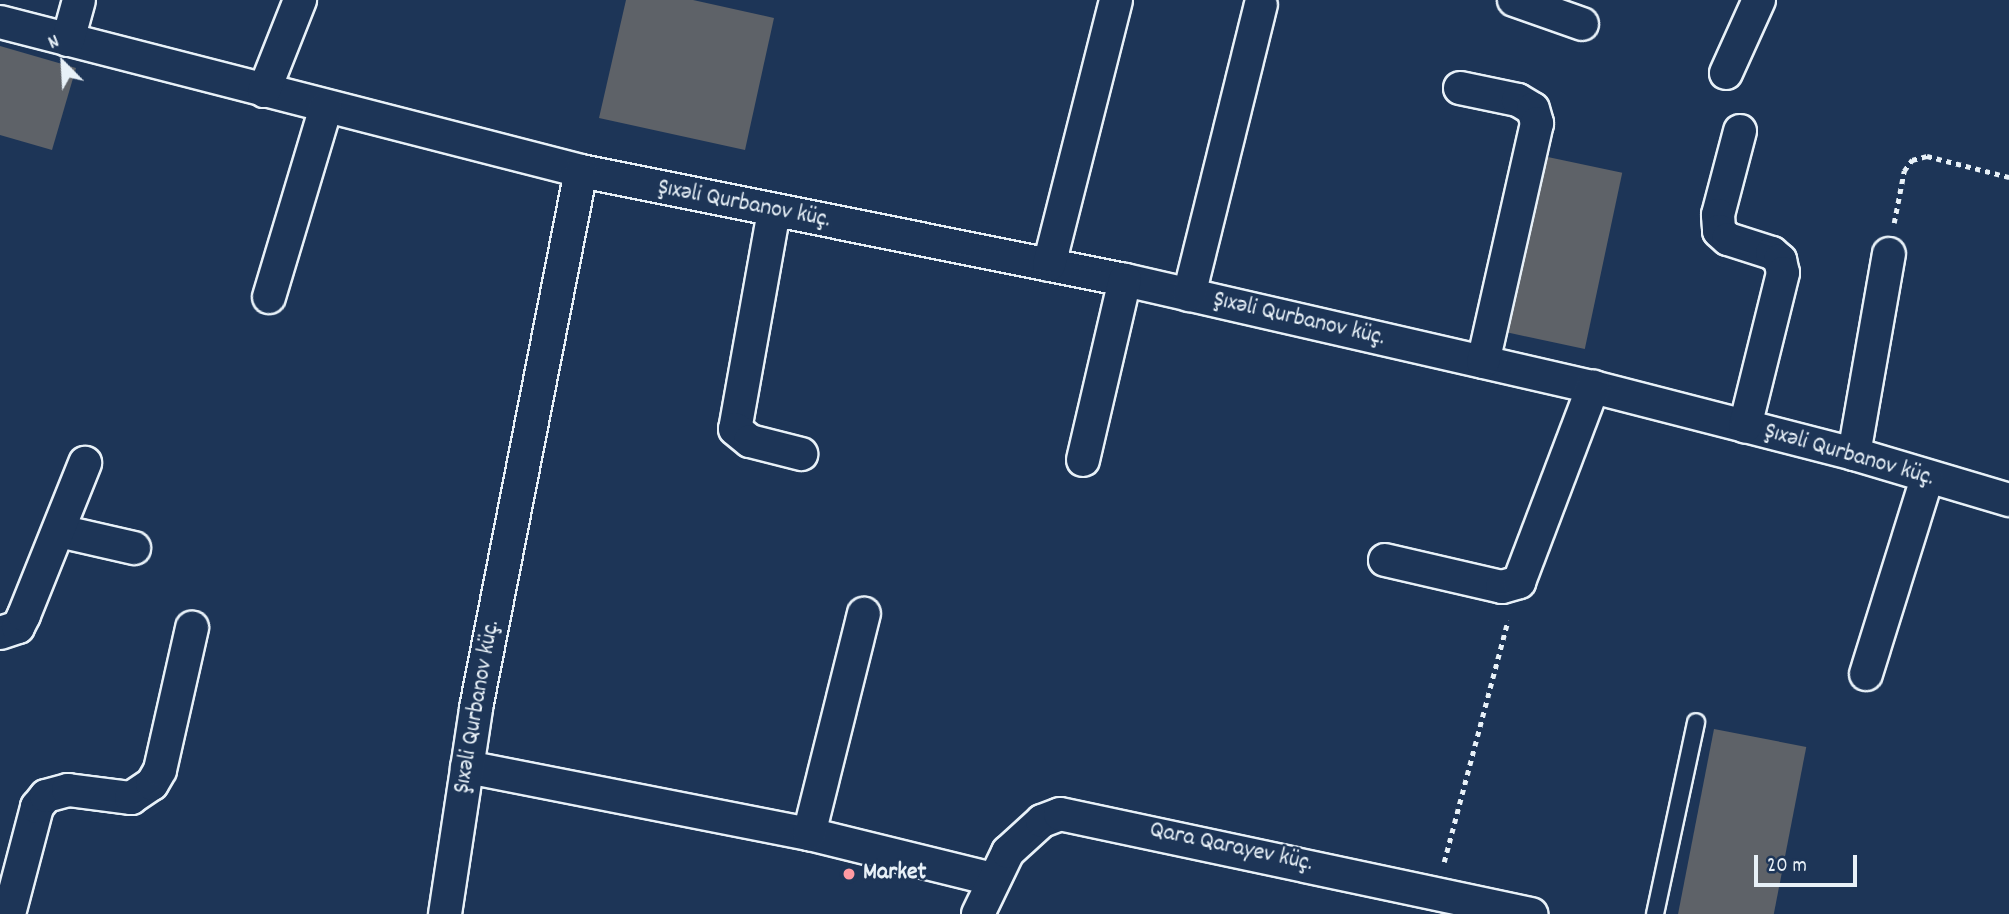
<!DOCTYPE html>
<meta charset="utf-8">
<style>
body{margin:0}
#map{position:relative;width:2009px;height:914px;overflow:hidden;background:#1d3557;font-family:Dekko,sans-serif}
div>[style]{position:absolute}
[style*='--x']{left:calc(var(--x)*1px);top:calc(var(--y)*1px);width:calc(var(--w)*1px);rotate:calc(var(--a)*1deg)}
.building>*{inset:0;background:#5e6268;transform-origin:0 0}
.path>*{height:4.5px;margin-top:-2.25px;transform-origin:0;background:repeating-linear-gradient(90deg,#e8f1f8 0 5px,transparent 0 10px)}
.roads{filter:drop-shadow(2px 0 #e8f1f8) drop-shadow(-2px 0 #e8f1f8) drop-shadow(0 2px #e8f1f8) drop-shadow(0 -2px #e8f1f8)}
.lane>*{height:16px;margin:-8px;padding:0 8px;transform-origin:8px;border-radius:8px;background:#1d3557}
.street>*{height:32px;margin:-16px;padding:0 16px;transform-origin:16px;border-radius:16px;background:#1d3557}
.dots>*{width:19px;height:19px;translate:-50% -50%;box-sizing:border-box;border:4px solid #1d3557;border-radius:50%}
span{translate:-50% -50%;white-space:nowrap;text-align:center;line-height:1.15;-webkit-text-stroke:5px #1d3557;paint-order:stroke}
.street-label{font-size:24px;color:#e8f1f8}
.poi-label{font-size:24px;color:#e8f1f8;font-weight:700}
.left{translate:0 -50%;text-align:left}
.north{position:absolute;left:28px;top:28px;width:70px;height:70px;-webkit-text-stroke:5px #1d3557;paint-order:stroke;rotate:336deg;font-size:19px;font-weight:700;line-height:28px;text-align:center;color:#e8f1f8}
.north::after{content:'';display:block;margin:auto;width:24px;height:32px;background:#e8f1f8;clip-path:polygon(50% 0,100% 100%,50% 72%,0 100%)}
.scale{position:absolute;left:1754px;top:855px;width:103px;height:32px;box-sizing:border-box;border:4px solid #e8f1f8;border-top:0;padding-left:9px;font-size:21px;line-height:24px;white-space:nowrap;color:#e8f1f8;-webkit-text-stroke:5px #1d3557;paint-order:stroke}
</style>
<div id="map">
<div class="building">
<div style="clip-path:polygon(626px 0,693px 0,774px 18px,745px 150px,599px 118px)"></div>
<div style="clip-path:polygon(0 46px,76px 68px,52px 150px,0 135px)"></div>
<div style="left:1543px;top:156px;width:81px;height:180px;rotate:12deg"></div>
<div style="left:1714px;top:729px;width:94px;height:189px;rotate:11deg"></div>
</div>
<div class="path">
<div style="--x:1894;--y:223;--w:53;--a:-79.1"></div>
<div style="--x:1904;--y:171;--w:14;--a:-54"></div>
<div style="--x:1912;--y:160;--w:16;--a:-15"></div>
<div style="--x:1927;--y:156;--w:85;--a:14.4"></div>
<div style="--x:1444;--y:862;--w:250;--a:-75.2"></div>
</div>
<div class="roads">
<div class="lane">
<div style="--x:1655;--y:914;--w:196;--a:-77.9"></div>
</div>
<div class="street">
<div style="--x:1514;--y:0;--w:72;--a:19.4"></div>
<div style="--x:0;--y:22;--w:600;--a:14.38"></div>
<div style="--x:581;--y:171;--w:555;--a:11.33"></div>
<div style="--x:1125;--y:280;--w:480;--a:12.9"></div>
<div style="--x:1593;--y:387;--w:269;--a:14.4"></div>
<div style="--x:1854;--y:454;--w:162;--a:16.5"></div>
<div style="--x:68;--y:40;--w:41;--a:-74.6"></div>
<div style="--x:1726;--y:73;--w:80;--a:-65.7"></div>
<div style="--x:1460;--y:88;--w:59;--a:11.7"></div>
<div style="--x:1518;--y:100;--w:17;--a:31"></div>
<div style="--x:1533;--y:109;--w:15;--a:74"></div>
<div style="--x:1537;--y:123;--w:245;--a:102.7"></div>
<div style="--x:264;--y:91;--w:98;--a:-68.4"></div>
<div style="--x:1740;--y:131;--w:87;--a:104.7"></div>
<div style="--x:1718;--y:215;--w:16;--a:86"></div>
<div style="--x:1719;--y:231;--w:12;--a:42"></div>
<div style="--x:1728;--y:239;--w:46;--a:17.7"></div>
<div style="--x:1772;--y:253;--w:11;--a:41"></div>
<div style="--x:1780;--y:260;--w:13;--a:77"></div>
<div style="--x:1783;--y:273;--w:158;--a:103.9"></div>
<div style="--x:774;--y:211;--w:221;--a:100.1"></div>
<div style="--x:735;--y:429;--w:19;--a:39"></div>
<div style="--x:750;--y:441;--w:53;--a:14.3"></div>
<div style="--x:1049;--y:265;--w:273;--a:-75.8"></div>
<div style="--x:1189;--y:295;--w:299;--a:-76.1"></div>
<div style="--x:269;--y:297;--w:198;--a:-73.3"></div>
<div style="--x:1854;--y:454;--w:203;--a:-80.1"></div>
<div style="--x:1083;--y:460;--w:185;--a:-76.9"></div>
<div style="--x:59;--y:531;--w:77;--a:12.8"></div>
<div style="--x:1385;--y:560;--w:120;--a:13"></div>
<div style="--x:1502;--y:587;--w:18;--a:-16"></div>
<div style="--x:1519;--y:582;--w:209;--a:-69.2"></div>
<div style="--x:0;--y:633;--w:19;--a:-18"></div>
<div style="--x:18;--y:627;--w:13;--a:-63"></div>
<div style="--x:24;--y:615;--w:164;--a:-68.1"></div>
<div style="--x:1866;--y:674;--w:205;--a:-72.7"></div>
<div style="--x:467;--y:767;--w:349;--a:11.1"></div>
<div style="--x:809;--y:834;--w:188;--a:13.8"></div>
<div style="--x:809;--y:834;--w:227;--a:-76"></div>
<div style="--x:9;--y:914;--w:111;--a:-75.3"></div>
<div style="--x:37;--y:807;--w:14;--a:-51"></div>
<div style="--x:46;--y:796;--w:23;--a:-15"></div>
<div style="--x:68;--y:790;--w:64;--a:7.2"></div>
<div style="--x:131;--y:798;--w:25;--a:-34"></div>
<div style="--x:152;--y:784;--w:16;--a:-60"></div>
<div style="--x:160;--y:770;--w:146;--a:-77.3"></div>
<div style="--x:445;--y:914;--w:208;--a:-81.4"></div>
<div style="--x:476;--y:708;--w:547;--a:-78.94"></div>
<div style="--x:978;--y:914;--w:69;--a:-64.2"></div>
<div style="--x:1008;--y:852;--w:46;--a:-42.4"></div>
<div style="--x:1042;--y:821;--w:19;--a:-21"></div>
<div style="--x:1060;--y:814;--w:482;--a:12"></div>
</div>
</div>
<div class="dots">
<div style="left:849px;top:874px;background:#ff9aa2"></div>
</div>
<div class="street-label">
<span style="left:744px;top:205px;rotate:11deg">Şıxəli Qurbanov küç.</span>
<span style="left:1299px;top:320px;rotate:13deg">Şıxəli Qurbanov küç.</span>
<span style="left:1849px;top:456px;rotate:16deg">Şıxəli Qurbanov küç.</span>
<span style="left:478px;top:707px;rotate:-80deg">Şıxəli Qurbanov küç.</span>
<span style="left:1231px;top:848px;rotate:12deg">Qara Qarayev küç.</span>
</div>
<div class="poi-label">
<span class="left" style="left:863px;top:874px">Market</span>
</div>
<div class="north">N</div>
<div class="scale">20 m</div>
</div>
